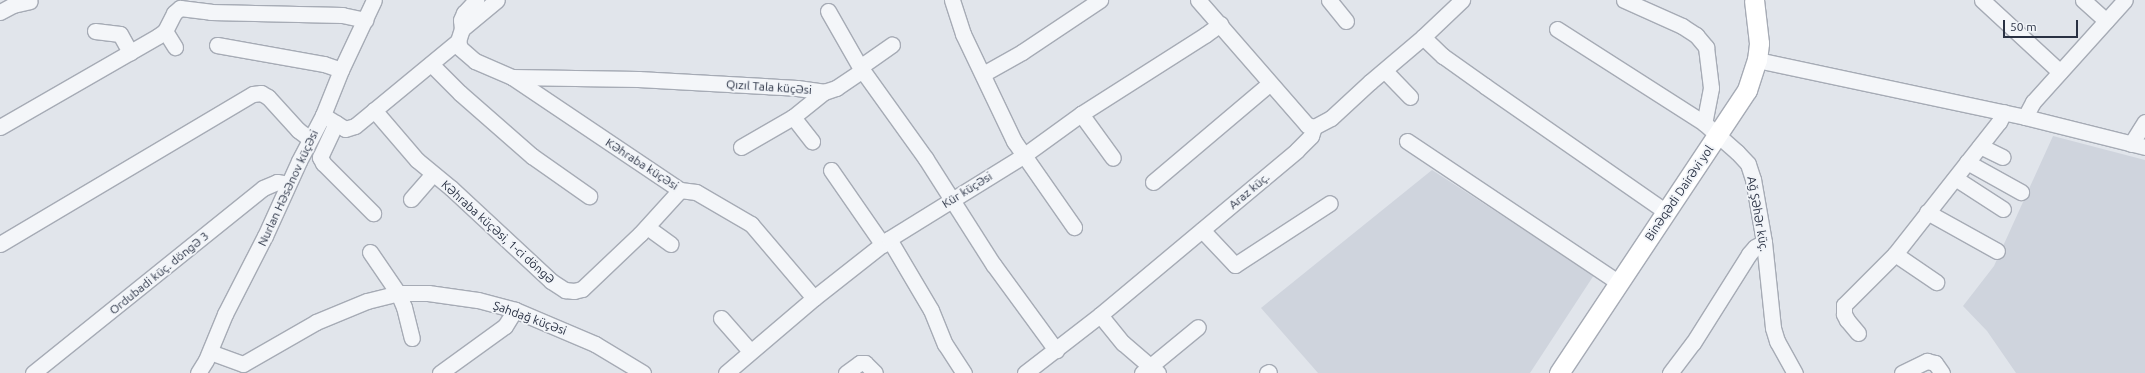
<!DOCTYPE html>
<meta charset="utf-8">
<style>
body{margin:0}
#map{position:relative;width:2145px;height:373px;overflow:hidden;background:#e1e5eb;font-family:Ubuntu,sans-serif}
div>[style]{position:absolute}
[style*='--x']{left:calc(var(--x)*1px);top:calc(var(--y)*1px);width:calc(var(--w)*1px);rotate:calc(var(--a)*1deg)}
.built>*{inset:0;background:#cfd4dd}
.roads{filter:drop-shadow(1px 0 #a6abb5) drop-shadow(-1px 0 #a6abb5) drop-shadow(0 1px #a6abb5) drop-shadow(0 -1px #a6abb5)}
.minor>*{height:15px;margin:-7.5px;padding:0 7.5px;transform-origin:7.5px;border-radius:7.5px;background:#f4f6f9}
.major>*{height:19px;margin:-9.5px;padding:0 9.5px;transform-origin:9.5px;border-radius:9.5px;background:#fff}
span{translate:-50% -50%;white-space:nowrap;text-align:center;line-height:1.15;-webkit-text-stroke:3.5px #f1f4f8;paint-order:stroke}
.street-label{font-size:12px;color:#293143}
.scale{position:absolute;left:2003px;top:20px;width:75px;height:18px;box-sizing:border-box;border:2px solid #293143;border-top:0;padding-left:5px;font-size:12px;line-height:14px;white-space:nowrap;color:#293143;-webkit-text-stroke:3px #f1f4f8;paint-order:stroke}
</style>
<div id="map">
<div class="built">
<div style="clip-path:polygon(2053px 136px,2145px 160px,2145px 373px,2016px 373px,1987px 331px,1963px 306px,1994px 266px)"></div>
<div style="clip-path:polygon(1432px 170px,1594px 275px,1530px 373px,1318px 373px,1261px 308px)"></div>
</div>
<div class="roads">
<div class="minor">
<div style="--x:952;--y:0;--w:36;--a:72"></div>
<div style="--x:963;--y:34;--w:119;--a:64.5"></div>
<div style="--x:1014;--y:141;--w:105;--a:55.1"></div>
<div style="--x:1198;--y:0;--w:166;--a:48.9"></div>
<div style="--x:1307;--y:125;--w:7;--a:16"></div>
<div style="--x:1329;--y:0;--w:27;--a:51"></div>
<div style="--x:1624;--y:0;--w:64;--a:24.1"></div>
<div style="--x:1682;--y:26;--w:17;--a:33"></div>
<div style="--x:1696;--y:35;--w:16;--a:50"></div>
<div style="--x:1706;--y:47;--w:41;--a:83"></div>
<div style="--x:1711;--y:88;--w:36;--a:101"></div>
<div style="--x:1982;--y:0;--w:106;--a:42.7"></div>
<div style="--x:2083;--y:0;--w:31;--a:42"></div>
<div style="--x:828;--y:11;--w:64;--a:60.3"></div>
<div style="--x:860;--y:67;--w:113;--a:54.3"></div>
<div style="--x:926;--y:159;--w:125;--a:57.5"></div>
<div style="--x:993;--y:264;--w:107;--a:53.8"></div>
<div style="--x:0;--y:12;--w:15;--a:-28"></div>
<div style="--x:13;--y:5;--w:17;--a:-13"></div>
<div style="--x:462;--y:29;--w:9;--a:-96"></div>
<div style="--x:461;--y:20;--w:8;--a:-67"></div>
<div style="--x:464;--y:13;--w:18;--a:-47"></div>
<div style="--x:1557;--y:29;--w:174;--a:32.6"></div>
<div style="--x:1704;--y:123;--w:44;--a:41.3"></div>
<div style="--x:1737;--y:152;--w:16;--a:47"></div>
<div style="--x:1748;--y:164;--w:16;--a:72"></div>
<div style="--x:1753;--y:179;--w:64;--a:80.1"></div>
<div style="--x:1764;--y:242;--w:86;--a:84"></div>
<div style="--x:1773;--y:328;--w:14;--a:73"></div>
<div style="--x:1777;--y:341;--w:37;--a:61"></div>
<div style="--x:95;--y:31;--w:25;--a:7"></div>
<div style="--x:120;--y:34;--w:21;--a:61"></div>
<div style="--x:165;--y:31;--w:19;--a:58"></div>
<div style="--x:1423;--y:37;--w:28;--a:44"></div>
<div style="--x:1443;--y:56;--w:52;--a:35.5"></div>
<div style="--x:1485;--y:86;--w:221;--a:34.8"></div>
<div style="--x:458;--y:41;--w:7;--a:74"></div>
<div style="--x:460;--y:48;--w:20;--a:41"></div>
<div style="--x:475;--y:61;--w:40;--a:23.4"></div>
<div style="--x:512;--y:77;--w:202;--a:33.9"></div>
<div style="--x:680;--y:190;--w:16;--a:7"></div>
<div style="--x:696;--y:192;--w:64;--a:30.2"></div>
<div style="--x:751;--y:224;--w:97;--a:49.6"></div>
<div style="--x:217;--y:45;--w:109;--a:10.1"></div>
<div style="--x:324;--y:64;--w:18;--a:19"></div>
<div style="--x:1757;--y:60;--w:274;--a:12"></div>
<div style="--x:2025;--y:117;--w:124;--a:14"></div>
<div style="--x:431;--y:64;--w:41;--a:45"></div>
<div style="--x:460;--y:93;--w:96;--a:41.2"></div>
<div style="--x:532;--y:156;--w:70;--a:35.1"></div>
<div style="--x:860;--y:67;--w:39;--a:-35"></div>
<div style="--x:1385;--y:71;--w:36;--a:46"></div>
<div style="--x:983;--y:74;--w:45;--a:-29.4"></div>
<div style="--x:1022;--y:52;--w:94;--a:-33.7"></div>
<div style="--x:512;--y:77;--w:126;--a:0.9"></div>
<div style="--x:638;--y:79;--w:159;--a:3.2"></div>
<div style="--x:797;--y:88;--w:27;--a:8"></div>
<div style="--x:824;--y:92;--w:13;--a:-18"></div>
<div style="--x:836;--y:88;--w:32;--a:-34"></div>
<div style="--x:374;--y:110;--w:66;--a:49.3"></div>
<div style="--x:417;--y:160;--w:44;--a:39.5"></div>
<div style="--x:451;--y:188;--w:137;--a:42.9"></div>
<div style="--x:551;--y:281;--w:17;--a:33"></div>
<div style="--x:565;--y:290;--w:9;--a:6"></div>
<div style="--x:574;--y:291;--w:8;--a:-14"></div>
<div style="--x:582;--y:289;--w:80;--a:-43.5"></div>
<div style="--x:640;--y:234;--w:59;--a:-47.7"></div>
<div style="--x:1081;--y:114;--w:54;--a:54"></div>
<div style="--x:323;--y:115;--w:26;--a:32"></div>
<div style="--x:345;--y:129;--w:10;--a:-17"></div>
<div style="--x:355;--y:126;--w:134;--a:-39.5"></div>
<div style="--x:458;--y:41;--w:13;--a:-72"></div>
<div style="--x:462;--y:29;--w:45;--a:-39.6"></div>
<div style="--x:793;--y:117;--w:31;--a:52"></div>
<div style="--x:2025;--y:117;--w:17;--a:-62"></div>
<div style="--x:2033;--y:102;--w:137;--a:-48"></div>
<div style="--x:336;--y:123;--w:38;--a:115"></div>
<div style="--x:320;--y:157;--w:7;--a:63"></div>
<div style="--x:323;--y:163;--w:71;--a:45"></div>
<div style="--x:0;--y:127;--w:182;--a:-29.9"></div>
<div style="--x:158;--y:36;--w:9;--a:-36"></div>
<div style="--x:165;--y:31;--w:20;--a:-63"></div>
<div style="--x:174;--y:13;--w:8;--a:-40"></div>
<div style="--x:180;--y:8;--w:31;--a:7"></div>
<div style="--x:211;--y:12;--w:131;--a:1.3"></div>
<div style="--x:342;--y:15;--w:24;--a:12"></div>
<div style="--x:1314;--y:127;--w:19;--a:-28"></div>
<div style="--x:1331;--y:118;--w:53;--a:-42.7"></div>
<div style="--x:1370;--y:82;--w:70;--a:-40.3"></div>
<div style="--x:1423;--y:37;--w:54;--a:-43.5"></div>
<div style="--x:1407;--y:141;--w:255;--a:33.8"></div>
<div style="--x:2131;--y:144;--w:26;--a:-58"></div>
<div style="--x:1980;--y:146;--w:25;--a:26"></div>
<div style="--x:741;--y:147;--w:60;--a:-30"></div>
<div style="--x:793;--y:117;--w:40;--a:-39"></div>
<div style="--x:1967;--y:162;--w:62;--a:29.1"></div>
<div style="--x:831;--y:170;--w:91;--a:55.3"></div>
<div style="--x:1955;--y:178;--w:57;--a:32.9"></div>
<div style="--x:1153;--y:182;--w:153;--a:-40.2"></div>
<div style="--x:411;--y:199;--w:33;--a:-49"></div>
<div style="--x:1927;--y:212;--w:80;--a:29.1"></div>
<div style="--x:647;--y:227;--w:29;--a:36"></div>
<div style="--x:1202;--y:230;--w:48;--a:46.7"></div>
<div style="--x:1235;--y:265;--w:113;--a:-33.1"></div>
<div style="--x:889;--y:239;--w:82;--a:59.4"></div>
<div style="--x:931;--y:310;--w:37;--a:68"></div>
<div style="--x:945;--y:344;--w:35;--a:57"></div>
<div style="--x:0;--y:244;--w:294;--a:-30.7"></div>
<div style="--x:253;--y:94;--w:8;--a:-7"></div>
<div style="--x:261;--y:93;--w:8;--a:30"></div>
<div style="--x:268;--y:97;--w:45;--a:47.7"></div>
<div style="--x:298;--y:130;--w:15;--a:37"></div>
<div style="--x:370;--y:252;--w:50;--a:55.7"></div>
<div style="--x:398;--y:293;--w:15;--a:67"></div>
<div style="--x:404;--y:307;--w:32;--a:76"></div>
<div style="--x:1895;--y:254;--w:50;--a:34.3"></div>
<div style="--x:1100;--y:315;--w:36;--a:51"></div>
<div style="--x:1123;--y:343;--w:46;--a:40.6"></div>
<div style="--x:721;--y:318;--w:44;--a:48.7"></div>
<div style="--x:1858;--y:333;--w:17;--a:-130"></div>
<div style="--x:1847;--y:320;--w:7;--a:-117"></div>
<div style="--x:1844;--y:314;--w:9;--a:-90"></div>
<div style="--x:1844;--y:305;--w:72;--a:-45"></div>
<div style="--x:1895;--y:254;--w:168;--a:-51.8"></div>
<div style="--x:1999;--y:122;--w:11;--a:-63"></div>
<div style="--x:210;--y:352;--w:35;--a:20"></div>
<div style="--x:243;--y:364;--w:84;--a:-29.9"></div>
<div style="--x:316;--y:322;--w:55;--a:-22.4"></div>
<div style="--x:367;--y:301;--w:32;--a:-14"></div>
<div style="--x:398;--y:293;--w:30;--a:0"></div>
<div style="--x:428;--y:293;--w:50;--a:8"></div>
<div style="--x:478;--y:300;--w:38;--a:15"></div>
<div style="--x:515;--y:310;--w:87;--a:23"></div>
<div style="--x:595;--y:344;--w:56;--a:31.1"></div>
<div style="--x:33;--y:373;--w:295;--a:-38.8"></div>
<div style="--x:263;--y:188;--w:15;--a:-23"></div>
<div style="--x:277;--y:182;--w:11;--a:10"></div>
<div style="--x:198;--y:373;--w:15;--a:-58"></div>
<div style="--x:206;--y:360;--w:50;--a:-67.6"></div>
<div style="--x:225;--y:314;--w:88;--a:-62.9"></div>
<div style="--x:265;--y:236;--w:82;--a:-65.6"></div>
<div style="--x:299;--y:161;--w:52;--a:-62.4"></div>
<div style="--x:323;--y:115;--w:48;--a:-68.2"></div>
<div style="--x:341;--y:70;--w:77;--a:-64.8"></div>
<div style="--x:440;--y:373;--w:80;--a:-35.9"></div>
<div style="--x:505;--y:326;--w:19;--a:-58"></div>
<div style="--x:726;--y:373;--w:116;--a:-40.4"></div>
<div style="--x:814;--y:298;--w:95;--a:-38.2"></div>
<div style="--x:889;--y:239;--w:158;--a:-31.8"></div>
<div style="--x:1023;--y:156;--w:72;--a:-35.9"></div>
<div style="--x:1081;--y:114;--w:147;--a:-32.5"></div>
<div style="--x:1205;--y:35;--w:19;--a:-36"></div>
<div style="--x:846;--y:373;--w:17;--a:-36"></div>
<div style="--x:860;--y:363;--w:5;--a:0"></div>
<div style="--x:865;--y:363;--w:14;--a:45"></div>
<div style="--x:1025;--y:373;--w:95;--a:-37.7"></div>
<div style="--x:1100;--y:315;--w:257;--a:-39.9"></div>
<div style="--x:1297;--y:150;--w:20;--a:-45"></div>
<div style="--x:1311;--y:136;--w:9;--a:-72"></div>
<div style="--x:1142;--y:373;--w:72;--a:-39.4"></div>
<div style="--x:1267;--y:373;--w:2;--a:-27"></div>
<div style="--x:1670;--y:373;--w:38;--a:-53"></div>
<div style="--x:1693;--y:343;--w:105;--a:-57.8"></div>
<div style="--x:1749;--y:254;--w:9;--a:-49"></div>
<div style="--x:1755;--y:247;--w:10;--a:-29"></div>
<div style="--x:1902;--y:373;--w:28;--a:-26"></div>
<div style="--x:1927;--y:361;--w:8;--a:14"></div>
<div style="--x:1935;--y:363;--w:12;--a:55"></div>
</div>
<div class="major">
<div style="--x:1559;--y:373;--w:340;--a:-56.4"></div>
<div style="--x:1747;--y:90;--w:32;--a:-72"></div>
<div style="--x:1757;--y:60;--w:17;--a:-83"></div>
<div style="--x:1759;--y:43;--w:43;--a:-96.6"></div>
</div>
</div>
<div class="street-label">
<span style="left:769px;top:87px;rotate:4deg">Qızıl Tala küçəsi</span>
<span style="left:642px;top:164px;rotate:33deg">Kəhraba küçəsi</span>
<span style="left:288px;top:188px;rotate:-65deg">Nurlan Həsənov küçəsi</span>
<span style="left:967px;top:190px;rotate:-32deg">Kür küçəsi</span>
<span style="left:1249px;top:191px;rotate:-40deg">Araz küç.</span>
<span style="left:1679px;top:193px;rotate:-56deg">Binəqədi Dairəvi yol</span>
<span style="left:1758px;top:214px;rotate:80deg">Ağ Şəhər küç.</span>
<span style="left:498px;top:232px;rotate:42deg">Kəhraba küçəsi, 1-ci döngə</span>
<span style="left:159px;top:273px;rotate:-39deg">Ordubadi küç. döngə 3</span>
<span style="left:530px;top:318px;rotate:20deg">Şahdağ küçəsi</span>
</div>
<div class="scale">50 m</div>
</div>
